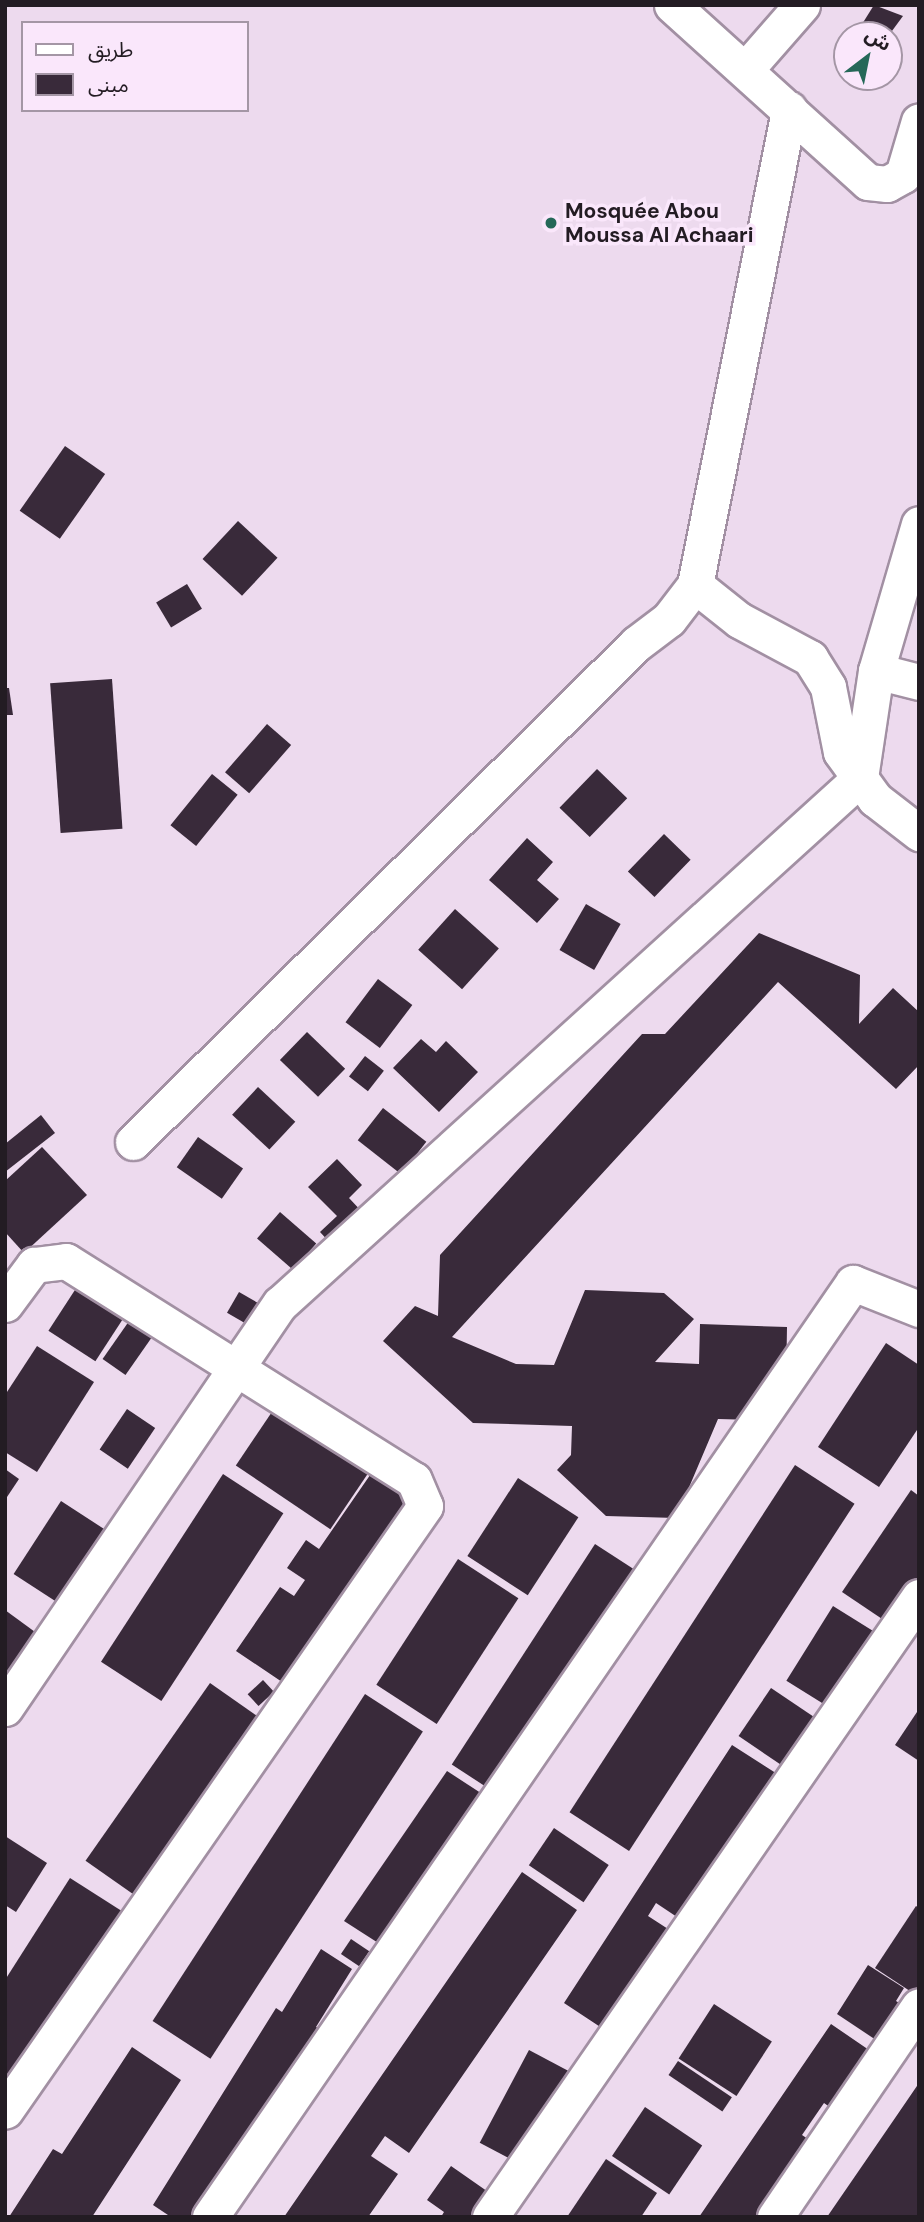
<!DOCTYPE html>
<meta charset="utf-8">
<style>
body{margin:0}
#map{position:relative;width:924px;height:2222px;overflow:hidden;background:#eddaee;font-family:"DM Sans","Noto Sans Arabic",sans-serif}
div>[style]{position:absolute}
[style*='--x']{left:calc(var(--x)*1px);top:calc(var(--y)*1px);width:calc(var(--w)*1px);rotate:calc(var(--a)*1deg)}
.building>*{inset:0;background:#392a3a;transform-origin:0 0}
.roads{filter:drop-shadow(2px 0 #a290a3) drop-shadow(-2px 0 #a290a3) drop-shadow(0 2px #a290a3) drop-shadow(0 -2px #a290a3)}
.minor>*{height:35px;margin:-17.5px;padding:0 17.5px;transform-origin:17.5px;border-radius:17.5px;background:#fff}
.dots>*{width:19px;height:19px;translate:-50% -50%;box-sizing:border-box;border:4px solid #fae7fb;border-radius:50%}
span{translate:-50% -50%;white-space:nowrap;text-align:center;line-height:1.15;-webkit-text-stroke:7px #fae7fb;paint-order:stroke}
.poi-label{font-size:21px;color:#231c23;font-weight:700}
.left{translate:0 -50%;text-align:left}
.frame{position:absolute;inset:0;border:7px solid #231c23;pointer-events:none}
.legend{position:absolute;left:21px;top:21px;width:228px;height:91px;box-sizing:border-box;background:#fae7fb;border:2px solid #a496a5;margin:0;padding:9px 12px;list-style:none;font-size:21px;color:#231c23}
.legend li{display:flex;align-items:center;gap:14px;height:35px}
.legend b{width:35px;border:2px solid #a496a5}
.north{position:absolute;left:833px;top:21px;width:70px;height:70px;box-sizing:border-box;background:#fae7fb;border:2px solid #a496a5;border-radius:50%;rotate:32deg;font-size:19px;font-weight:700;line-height:28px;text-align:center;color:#231c23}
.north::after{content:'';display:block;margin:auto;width:24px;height:32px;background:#256858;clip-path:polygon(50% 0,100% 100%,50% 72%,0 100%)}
</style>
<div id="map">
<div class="building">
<div style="clip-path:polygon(874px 5px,903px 16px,889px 35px,859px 29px)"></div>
<div style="left:65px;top:446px;width:49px;height:79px;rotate:35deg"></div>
<div style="left:238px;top:521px;width:54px;height:52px;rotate:43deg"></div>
<div style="left:187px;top:584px;width:29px;height:36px;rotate:59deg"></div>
<div style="left:112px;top:679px;width:150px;height:62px;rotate:86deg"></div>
<div style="clip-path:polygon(5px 688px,9px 688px,13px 715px,5px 715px)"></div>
<div style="left:267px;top:724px;width:32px;height:64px;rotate:41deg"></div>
<div style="left:597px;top:769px;width:42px;height:54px;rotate:44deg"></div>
<div style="left:212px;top:774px;width:33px;height:66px;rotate:39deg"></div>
<div style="left:664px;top:834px;width:37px;height:52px;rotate:44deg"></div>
<div style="clip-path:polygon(527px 838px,553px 862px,537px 880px,559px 899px,537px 923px,489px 880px)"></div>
<div style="left:586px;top:904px;width:40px;height:53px;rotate:30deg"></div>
<div style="left:455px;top:909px;width:59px;height:55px;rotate:42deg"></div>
<div style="clip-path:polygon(759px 933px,860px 975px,859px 1024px,893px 988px,919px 1012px,919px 1065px,896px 1089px,778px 982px,452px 1337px,516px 1364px,554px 1365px,585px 1290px,664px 1293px,694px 1319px,655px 1362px,699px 1364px,700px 1324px,787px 1327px,786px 1387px,755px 1420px,718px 1419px,676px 1518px,606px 1516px,557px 1470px,571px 1455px,572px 1426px,473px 1423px,383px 1341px,415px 1306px,438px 1316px,440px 1255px,642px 1034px,665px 1034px)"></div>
<div style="left:378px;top:979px;width:43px;height:54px;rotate:37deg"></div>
<div style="left:307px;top:1032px;width:53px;height:39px;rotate:44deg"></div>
<div style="clip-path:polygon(421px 1039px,436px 1052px,446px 1041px,478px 1072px,439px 1112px,393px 1068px)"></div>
<div style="left:365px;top:1056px;width:24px;height:26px;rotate:38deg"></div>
<div style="left:258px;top:1087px;width:51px;height:38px;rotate:43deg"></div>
<div style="left:383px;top:1108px;width:55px;height:41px;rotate:38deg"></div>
<div style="clip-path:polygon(41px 1115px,55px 1133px,5px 1172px,5px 1144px)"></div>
<div style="left:198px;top:1137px;width:55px;height:37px;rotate:35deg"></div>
<div style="clip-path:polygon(42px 1147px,87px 1195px,24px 1253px,5px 1232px,5px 1181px)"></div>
<div style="clip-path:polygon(337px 1159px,362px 1185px,349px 1198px,365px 1215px,333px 1246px,320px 1232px,337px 1216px,308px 1187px)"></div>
<div style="left:280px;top:1212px;width:48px;height:35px;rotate:41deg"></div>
<div style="left:86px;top:1273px;width:56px;height:69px;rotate:33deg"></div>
<div style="left:239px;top:1292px;width:32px;height:24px;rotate:30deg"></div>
<div style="left:141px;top:1304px;width:28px;height:67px;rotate:35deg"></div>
<div style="clip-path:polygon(886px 1343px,919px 1365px,919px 1427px,879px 1487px,818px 1447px)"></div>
<div style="clip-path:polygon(37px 1346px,94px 1382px,37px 1472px,5px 1452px,5px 1395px)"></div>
<div style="left:280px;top:1400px;width:114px;height:79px;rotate:34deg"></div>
<div style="left:127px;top:1409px;width:34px;height:49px;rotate:34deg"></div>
<div style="clip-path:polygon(377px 1465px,423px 1497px,288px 1686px,236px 1651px,280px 1587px,294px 1596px,305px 1580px,287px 1568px,306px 1540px,319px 1549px)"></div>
<div style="left:795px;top:1465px;width:71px;height:414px;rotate:33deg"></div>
<div style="clip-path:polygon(5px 1469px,19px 1479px,5px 1500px)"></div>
<div style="left:223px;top:1474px;width:72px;height:224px;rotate:33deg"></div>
<div style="left:518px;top:1478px;width:72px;height:93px;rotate:33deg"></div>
<div style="clip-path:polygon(911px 1490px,919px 1496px,919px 1597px,897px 1629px,842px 1592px)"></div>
<div style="left:61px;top:1501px;width:67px;height:87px;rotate:33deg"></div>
<div style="left:595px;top:1544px;width:69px;height:263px;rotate:33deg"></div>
<div style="left:458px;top:1559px;width:72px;height:150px;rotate:33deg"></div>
<div style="left:833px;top:1606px;width:71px;height:88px;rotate:32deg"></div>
<div style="clip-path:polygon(5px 1610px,46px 1640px,5px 1688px)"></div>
<div style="left:263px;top:1680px;width:16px;height:21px;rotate:47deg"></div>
<div style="left:210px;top:1683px;width:67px;height:217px;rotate:35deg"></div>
<div style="left:771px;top:1688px;width:73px;height:58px;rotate:34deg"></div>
<div style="left:365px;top:1694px;width:69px;height:390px;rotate:33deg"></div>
<div style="clip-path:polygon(919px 1709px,919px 1761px,895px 1745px)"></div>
<div style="clip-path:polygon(732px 1745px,793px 1784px,695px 1929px,656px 1903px,648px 1916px,682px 1938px,617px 2038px,564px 2003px)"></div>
<div style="clip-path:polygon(447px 1771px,490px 1799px,397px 1955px,344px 1921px)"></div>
<div style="left:554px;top:1828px;width:66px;height:45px;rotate:34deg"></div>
<div style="clip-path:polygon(5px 1836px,47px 1863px,16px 1912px,5px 1905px)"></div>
<div style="clip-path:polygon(522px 1872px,577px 1910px,409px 2153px,385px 2136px,371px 2156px,398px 2174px,368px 2217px,284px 2217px)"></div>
<div style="clip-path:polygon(70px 1878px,128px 1915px,5px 2087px,5px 1980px)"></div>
<div style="clip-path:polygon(916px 1906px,919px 1908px,919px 1997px,875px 1968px)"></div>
<div style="left:351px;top:1939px;width:22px;height:18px;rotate:34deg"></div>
<div style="clip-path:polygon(321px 1949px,352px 1969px,316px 2027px,332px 2037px,243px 2180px,223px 2167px,213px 2217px,171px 2217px,153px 2205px,276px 2008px,282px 2012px)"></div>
<div style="clip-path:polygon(868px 1965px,904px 1988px,896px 2001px,912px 2011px,888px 2048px,837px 2014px)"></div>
<div style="left:714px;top:2004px;width:69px;height:65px;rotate:33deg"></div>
<div style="clip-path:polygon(831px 2024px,888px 2063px,848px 2120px,824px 2103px,802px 2135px,820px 2147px,773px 2217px,699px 2217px)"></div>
<div style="clip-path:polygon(132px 2047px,181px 2080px,92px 2217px,9px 2217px,53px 2149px,62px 2154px)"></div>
<div style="left:529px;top:2050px;width:64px;height:105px;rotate:28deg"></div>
<div style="left:678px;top:2061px;width:65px;height:17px;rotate:34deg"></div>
<div style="clip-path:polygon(919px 2083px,919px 2217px,827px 2217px,893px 2121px)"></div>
<div style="left:645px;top:2107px;width:69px;height:59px;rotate:34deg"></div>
<div style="clip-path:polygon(606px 2159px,657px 2193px,641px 2217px,567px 2217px)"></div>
<div style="clip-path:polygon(451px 2166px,504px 2203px,494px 2217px,441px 2217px,444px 2212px,427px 2200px)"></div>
</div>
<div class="roads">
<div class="minor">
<div style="--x:672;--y:5;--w:264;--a:42.1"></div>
<div style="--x:868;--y:182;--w:19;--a:6"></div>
<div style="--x:887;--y:184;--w:18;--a:-29"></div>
<div style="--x:903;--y:175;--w:56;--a:-73.5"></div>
<div style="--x:746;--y:69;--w:85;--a:-48.8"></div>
<div style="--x:695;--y:585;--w:56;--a:38.5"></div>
<div style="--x:739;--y:620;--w:81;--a:28.2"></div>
<div style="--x:810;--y:658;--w:34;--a:58"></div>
<div style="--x:828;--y:687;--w:66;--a:78.7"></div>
<div style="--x:841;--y:752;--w:58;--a:54.1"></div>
<div style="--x:875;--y:799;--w:56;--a:37.7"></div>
<div style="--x:876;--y:671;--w:44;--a:14.3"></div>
<div style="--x:133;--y:1142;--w:708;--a:-44.71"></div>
<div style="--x:636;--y:644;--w:41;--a:-37.1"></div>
<div style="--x:669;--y:619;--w:43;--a:-52.6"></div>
<div style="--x:695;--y:585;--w:485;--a:-78.8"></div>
<div style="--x:5;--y:1304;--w:49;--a:-53.4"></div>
<div style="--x:34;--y:1265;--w:32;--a:-7"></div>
<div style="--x:66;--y:1261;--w:411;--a:32.2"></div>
<div style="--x:414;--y:1480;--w:28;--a:67"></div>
<div style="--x:425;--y:1506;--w:736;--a:124.77"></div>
<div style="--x:5;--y:1708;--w:489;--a:-55.8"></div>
<div style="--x:280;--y:1304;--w:783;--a:-42.2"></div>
<div style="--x:860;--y:778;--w:108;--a:-81.5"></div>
<div style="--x:876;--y:671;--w:153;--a:-73.7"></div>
<div style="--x:210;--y:2217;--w:1134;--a:-55.46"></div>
<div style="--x:853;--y:1283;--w:71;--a:21.5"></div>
<div style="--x:490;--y:2217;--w:754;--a:-55.32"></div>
<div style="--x:775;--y:2217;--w:255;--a:-55.7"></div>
</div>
</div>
<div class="dots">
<div style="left:551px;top:223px;background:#256858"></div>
</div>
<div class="poi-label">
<span class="left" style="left:565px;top:223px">Mosquée Abou<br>Moussa Al Achaari</span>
</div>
<div class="frame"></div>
<ul class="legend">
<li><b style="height:9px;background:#fff"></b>طريق</li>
<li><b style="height:19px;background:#392a3a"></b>مبنى</li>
</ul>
<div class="north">ش</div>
</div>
